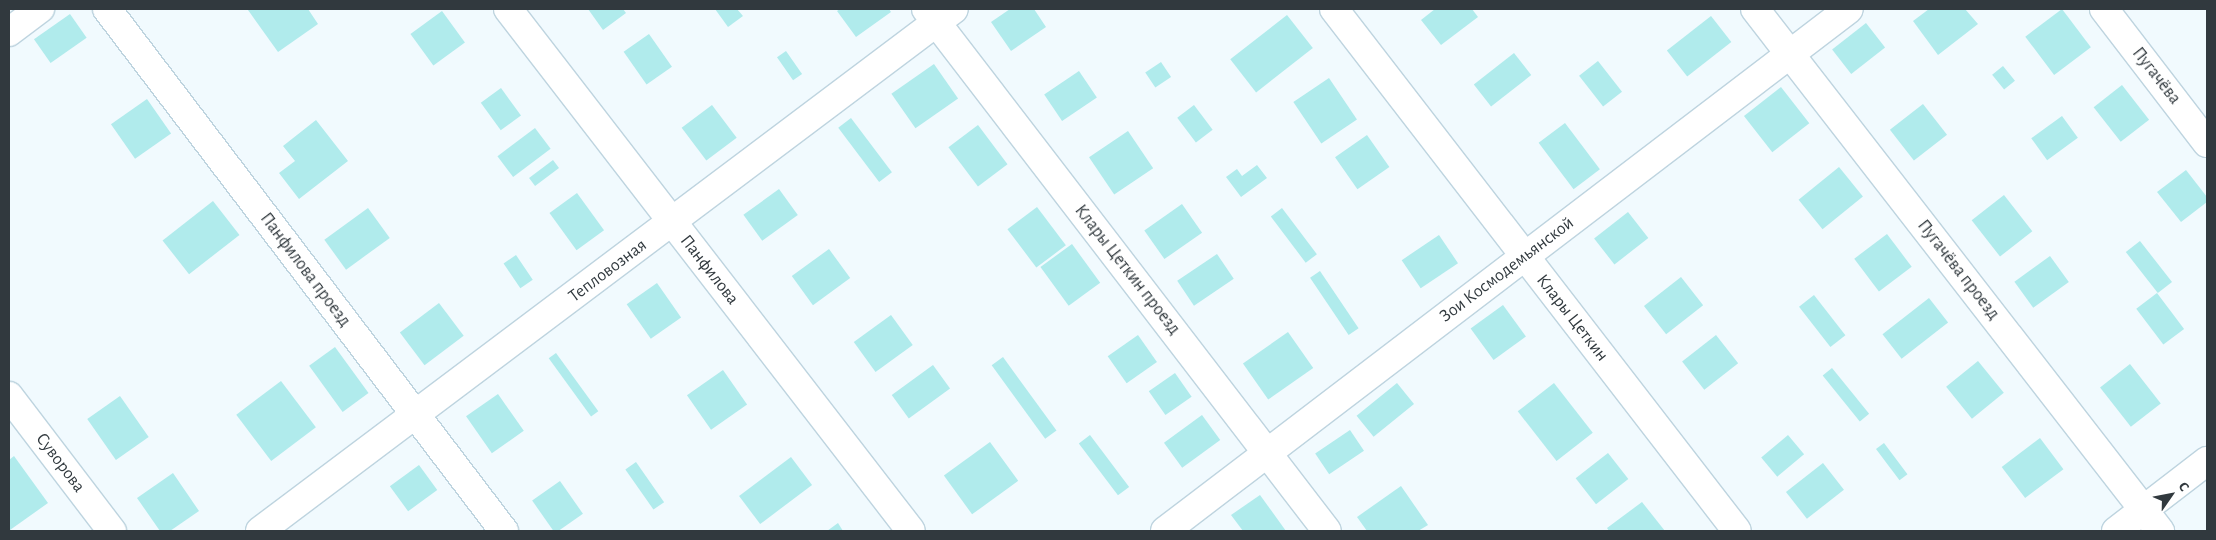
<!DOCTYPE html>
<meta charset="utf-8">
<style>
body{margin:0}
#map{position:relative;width:2216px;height:540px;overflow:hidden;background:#f1fafe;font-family:"Alegreya Sans",sans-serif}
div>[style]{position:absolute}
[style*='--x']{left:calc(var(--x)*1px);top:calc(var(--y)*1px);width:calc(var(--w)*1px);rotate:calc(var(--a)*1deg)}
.building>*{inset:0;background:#b0ebec;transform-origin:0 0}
.roads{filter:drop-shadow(1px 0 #bed4df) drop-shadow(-1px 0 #bed4df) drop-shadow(0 1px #bed4df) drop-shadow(0 -1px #bed4df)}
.minor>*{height:28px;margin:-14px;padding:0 14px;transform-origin:14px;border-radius:14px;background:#fff}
.tertiary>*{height:28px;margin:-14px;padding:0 14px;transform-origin:14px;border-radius:14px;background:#fff}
span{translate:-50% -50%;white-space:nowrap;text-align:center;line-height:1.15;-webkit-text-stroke:5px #fff;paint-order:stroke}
.street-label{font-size:18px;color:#31393e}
.frame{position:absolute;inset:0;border:10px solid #31393e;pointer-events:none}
.north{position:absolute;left:2146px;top:470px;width:50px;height:50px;-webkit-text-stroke:4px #fff;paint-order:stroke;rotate:57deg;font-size:14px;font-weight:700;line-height:20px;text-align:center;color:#31393e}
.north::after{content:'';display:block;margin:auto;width:18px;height:22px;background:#31393e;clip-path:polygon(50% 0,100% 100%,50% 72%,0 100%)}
</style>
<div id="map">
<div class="building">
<div style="clip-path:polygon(308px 9px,318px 24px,278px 52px,248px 10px)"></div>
<div style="clip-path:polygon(588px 9px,623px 9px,626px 13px,603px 30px)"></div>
<div style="clip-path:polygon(715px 9px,737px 9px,743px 16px,728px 27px)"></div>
<div style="clip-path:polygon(840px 9px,889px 9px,891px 12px,856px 37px,837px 11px)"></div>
<div style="clip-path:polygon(1010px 9px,1034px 9px,1046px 27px,1011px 51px,991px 22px)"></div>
<div style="clip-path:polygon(1435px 9px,1472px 9px,1478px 17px,1441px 45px,1421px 20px)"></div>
<div style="clip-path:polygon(1929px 9px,1965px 9px,1978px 24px,1938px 55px,1913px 21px)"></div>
<div style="left:2062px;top:9px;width:48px;height:46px;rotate:53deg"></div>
<div style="left:442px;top:11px;width:39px;height:39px;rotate:54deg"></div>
<div style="left:70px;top:14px;width:29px;height:44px;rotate:55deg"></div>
<div style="left:1287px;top:15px;width:42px;height:72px;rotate:52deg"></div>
<div style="left:1711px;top:16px;width:33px;height:56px;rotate:52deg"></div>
<div style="left:1866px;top:23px;width:31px;height:43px;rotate:52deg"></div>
<div style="left:649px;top:34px;width:40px;height:31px;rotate:55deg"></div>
<div style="left:786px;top:51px;width:28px;height:11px;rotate:55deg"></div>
<div style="left:1514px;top:53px;width:28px;height:51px;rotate:52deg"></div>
<div style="left:1598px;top:61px;width:39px;height:24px;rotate:52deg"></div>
<div style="left:1161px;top:62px;width:18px;height:19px;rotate:56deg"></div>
<div style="left:934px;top:64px;width:42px;height:52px;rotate:55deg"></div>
<div style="left:2003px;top:66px;width:19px;height:14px;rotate:51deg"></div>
<div style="left:1079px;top:71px;width:32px;height:42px;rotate:56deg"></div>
<div style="left:1329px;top:78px;width:50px;height:43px;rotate:56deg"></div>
<div style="left:2122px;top:85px;width:44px;height:36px;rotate:52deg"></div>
<div style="left:1781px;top:87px;width:46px;height:47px;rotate:52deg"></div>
<div style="left:501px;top:88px;width:34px;height:25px;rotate:54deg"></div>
<div style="left:147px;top:99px;width:42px;height:44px;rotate:55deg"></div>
<div style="left:1923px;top:104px;width:39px;height:42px;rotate:52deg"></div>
<div style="left:712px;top:105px;width:41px;height:38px;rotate:53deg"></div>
<div style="left:1194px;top:105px;width:31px;height:21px;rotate:53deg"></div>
<div style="left:2062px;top:116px;width:27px;height:38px;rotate:54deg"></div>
<div style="left:851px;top:118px;width:68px;height:16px;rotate:53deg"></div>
<div style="clip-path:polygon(316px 120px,348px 161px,299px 199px,279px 173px,295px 161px,283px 146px)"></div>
<div style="left:1565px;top:123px;width:58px;height:33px;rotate:53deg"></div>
<div style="left:978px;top:125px;width:49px;height:37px;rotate:53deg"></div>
<div style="left:535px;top:128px;width:26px;height:47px;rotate:53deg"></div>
<div style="left:1128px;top:131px;width:45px;height:47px;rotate:56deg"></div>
<div style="left:1367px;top:135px;width:39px;height:39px;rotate:55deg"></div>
<div style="left:553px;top:160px;width:10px;height:30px;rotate:53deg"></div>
<div style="clip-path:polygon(1257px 165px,1267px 178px,1241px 197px,1226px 177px,1237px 169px,1242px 176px)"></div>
<div style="left:1839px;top:167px;width:38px;height:52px;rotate:51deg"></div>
<div style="clip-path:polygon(2186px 170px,2207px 197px,2207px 202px,2181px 222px,2157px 192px)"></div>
<div style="left:779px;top:189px;width:32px;height:44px;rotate:54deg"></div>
<div style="left:577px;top:193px;width:46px;height:34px;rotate:54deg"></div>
<div style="left:2004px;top:195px;width:46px;height:41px;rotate:52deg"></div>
<div style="left:213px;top:201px;width:43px;height:64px;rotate:52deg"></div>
<div style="left:1182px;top:204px;width:35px;height:46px;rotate:55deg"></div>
<div style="left:1037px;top:207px;width:48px;height:37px;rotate:53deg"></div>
<div style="left:368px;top:208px;width:37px;height:54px;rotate:54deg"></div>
<div style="left:1282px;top:208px;width:58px;height:14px;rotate:53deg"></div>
<div style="left:1628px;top:212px;width:33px;height:43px;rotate:52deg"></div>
<div style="left:1887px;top:234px;width:41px;height:41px;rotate:53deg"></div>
<div style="left:1439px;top:235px;width:34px;height:45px;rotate:56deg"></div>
<div style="left:2140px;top:241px;width:52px;height:18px;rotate:52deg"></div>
<div style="left:1072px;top:244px;width:48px;height:39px;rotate:54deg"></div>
<div style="left:829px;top:249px;width:36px;height:46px;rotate:54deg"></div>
<div style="left:1217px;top:254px;width:30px;height:48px;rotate:56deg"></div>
<div style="left:516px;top:255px;width:30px;height:15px;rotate:56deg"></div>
<div style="left:2050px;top:256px;width:32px;height:44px;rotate:54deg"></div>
<div style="left:1320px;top:271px;width:69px;height:12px;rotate:56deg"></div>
<div style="left:1681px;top:277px;width:36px;height:47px;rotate:52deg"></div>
<div style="left:657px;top:283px;width:42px;height:37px;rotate:55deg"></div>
<div style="left:2157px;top:293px;width:45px;height:26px;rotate:53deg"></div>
<div style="left:1814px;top:295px;width:51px;height:19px;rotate:52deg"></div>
<div style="left:1929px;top:298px;width:31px;height:59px;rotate:52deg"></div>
<div style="left:439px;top:303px;width:41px;height:49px;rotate:53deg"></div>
<div style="left:1503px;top:305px;width:39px;height:40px;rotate:54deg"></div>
<div style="left:891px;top:315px;width:37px;height:46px;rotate:54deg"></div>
<div style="left:1288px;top:332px;width:44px;height:55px;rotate:55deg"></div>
<div style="left:1138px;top:335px;width:33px;height:37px;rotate:55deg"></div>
<div style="left:1716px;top:335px;width:36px;height:43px;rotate:52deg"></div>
<div style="left:335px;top:347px;width:57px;height:32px;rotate:54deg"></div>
<div style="left:556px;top:353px;width:72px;height:9px;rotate:54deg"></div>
<div style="left:1003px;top:357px;width:91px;height:14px;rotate:54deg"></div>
<div style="left:1978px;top:361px;width:41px;height:41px;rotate:51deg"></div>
<div style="left:2130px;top:364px;width:50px;height:38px;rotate:52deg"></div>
<div style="left:933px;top:365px;width:29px;height:51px;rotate:54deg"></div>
<div style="left:1832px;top:368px;width:59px;height:12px;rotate:51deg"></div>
<div style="left:723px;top:370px;width:42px;height:44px;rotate:55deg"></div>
<div style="left:1175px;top:373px;width:29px;height:32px;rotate:55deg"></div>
<div style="left:281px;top:381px;width:58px;height:56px;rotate:53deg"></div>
<div style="left:1397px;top:383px;width:27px;height:52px;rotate:51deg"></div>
<div style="left:1554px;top:383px;width:63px;height:46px;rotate:52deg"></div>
<div style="left:498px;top:394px;width:45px;height:39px;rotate:55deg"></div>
<div style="left:120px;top:396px;width:50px;height:40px;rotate:55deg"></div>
<div style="left:1202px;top:415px;width:31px;height:47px;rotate:54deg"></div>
<div style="left:1350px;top:430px;width:25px;height:42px;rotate:56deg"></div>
<div style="left:1090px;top:435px;width:65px;height:14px;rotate:53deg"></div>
<div style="left:1788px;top:435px;width:25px;height:35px;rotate:50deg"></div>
<div style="left:2040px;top:438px;width:39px;height:48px;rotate:53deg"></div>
<div style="left:990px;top:442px;width:48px;height:57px;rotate:54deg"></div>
<div style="left:1884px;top:443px;width:39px;height:10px;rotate:53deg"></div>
<div style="left:1608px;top:453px;width:33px;height:41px;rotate:52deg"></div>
<div style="clip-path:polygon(14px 456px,48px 503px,10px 530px,9px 460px)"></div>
<div style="left:791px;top:457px;width:35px;height:65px;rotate:53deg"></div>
<div style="left:636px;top:462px;width:49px;height:13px;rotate:55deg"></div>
<div style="left:1823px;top:463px;width:34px;height:47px;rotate:52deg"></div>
<div style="left:419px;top:465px;width:31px;height:36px;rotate:54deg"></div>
<div style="clip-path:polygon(173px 473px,199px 511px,170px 531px,160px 531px,137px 498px)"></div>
<div style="left:560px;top:481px;width:40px;height:34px;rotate:55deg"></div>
<div style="clip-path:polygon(1401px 486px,1428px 525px,1418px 531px,1367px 531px,1357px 517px)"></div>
<div style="clip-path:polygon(1260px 495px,1286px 531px,1243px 531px,1231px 515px)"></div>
<div style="clip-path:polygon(1642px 502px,1665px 531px,1609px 531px,1607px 528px)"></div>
<div style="clip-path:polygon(838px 523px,843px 531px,827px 531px)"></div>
</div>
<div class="roads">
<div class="minor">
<div style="--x:107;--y:9;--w:656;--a:52.75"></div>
<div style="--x:926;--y:9;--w:658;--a:52.47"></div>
<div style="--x:1334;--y:9;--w:659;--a:52.33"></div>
<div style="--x:1755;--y:9;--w:661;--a:52.19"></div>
<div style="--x:2104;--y:9;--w:169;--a:52.5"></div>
<div style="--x:9;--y:32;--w:39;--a:-37"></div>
<div style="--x:9;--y:396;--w:170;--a:52.7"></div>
<div style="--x:260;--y:531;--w:868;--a:-36.95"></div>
<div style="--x:1165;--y:531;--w:860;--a:-37.35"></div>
<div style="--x:2116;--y:531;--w:115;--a:-37.6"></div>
</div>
<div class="tertiary">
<div style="--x:508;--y:9;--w:659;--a:52.33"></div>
</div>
</div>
<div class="street-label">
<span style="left:2156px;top:76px;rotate:52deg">Пугачёва</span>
<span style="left:305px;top:270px;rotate:53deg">Панфилова проезд</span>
<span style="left:709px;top:270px;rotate:52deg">Панфилова</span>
<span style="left:1127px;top:270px;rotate:52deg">Клары Цеткин проезд</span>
<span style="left:1507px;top:270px;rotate:-37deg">Зои Космодемьянской</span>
<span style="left:1958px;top:270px;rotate:52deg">Пугачёва проезд</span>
<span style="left:608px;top:271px;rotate:-37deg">Тепловозная</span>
<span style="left:1572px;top:318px;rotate:52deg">Клары Цеткин</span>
<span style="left:60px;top:463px;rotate:53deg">Суворова</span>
</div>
<div class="frame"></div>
<div class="north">С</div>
</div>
